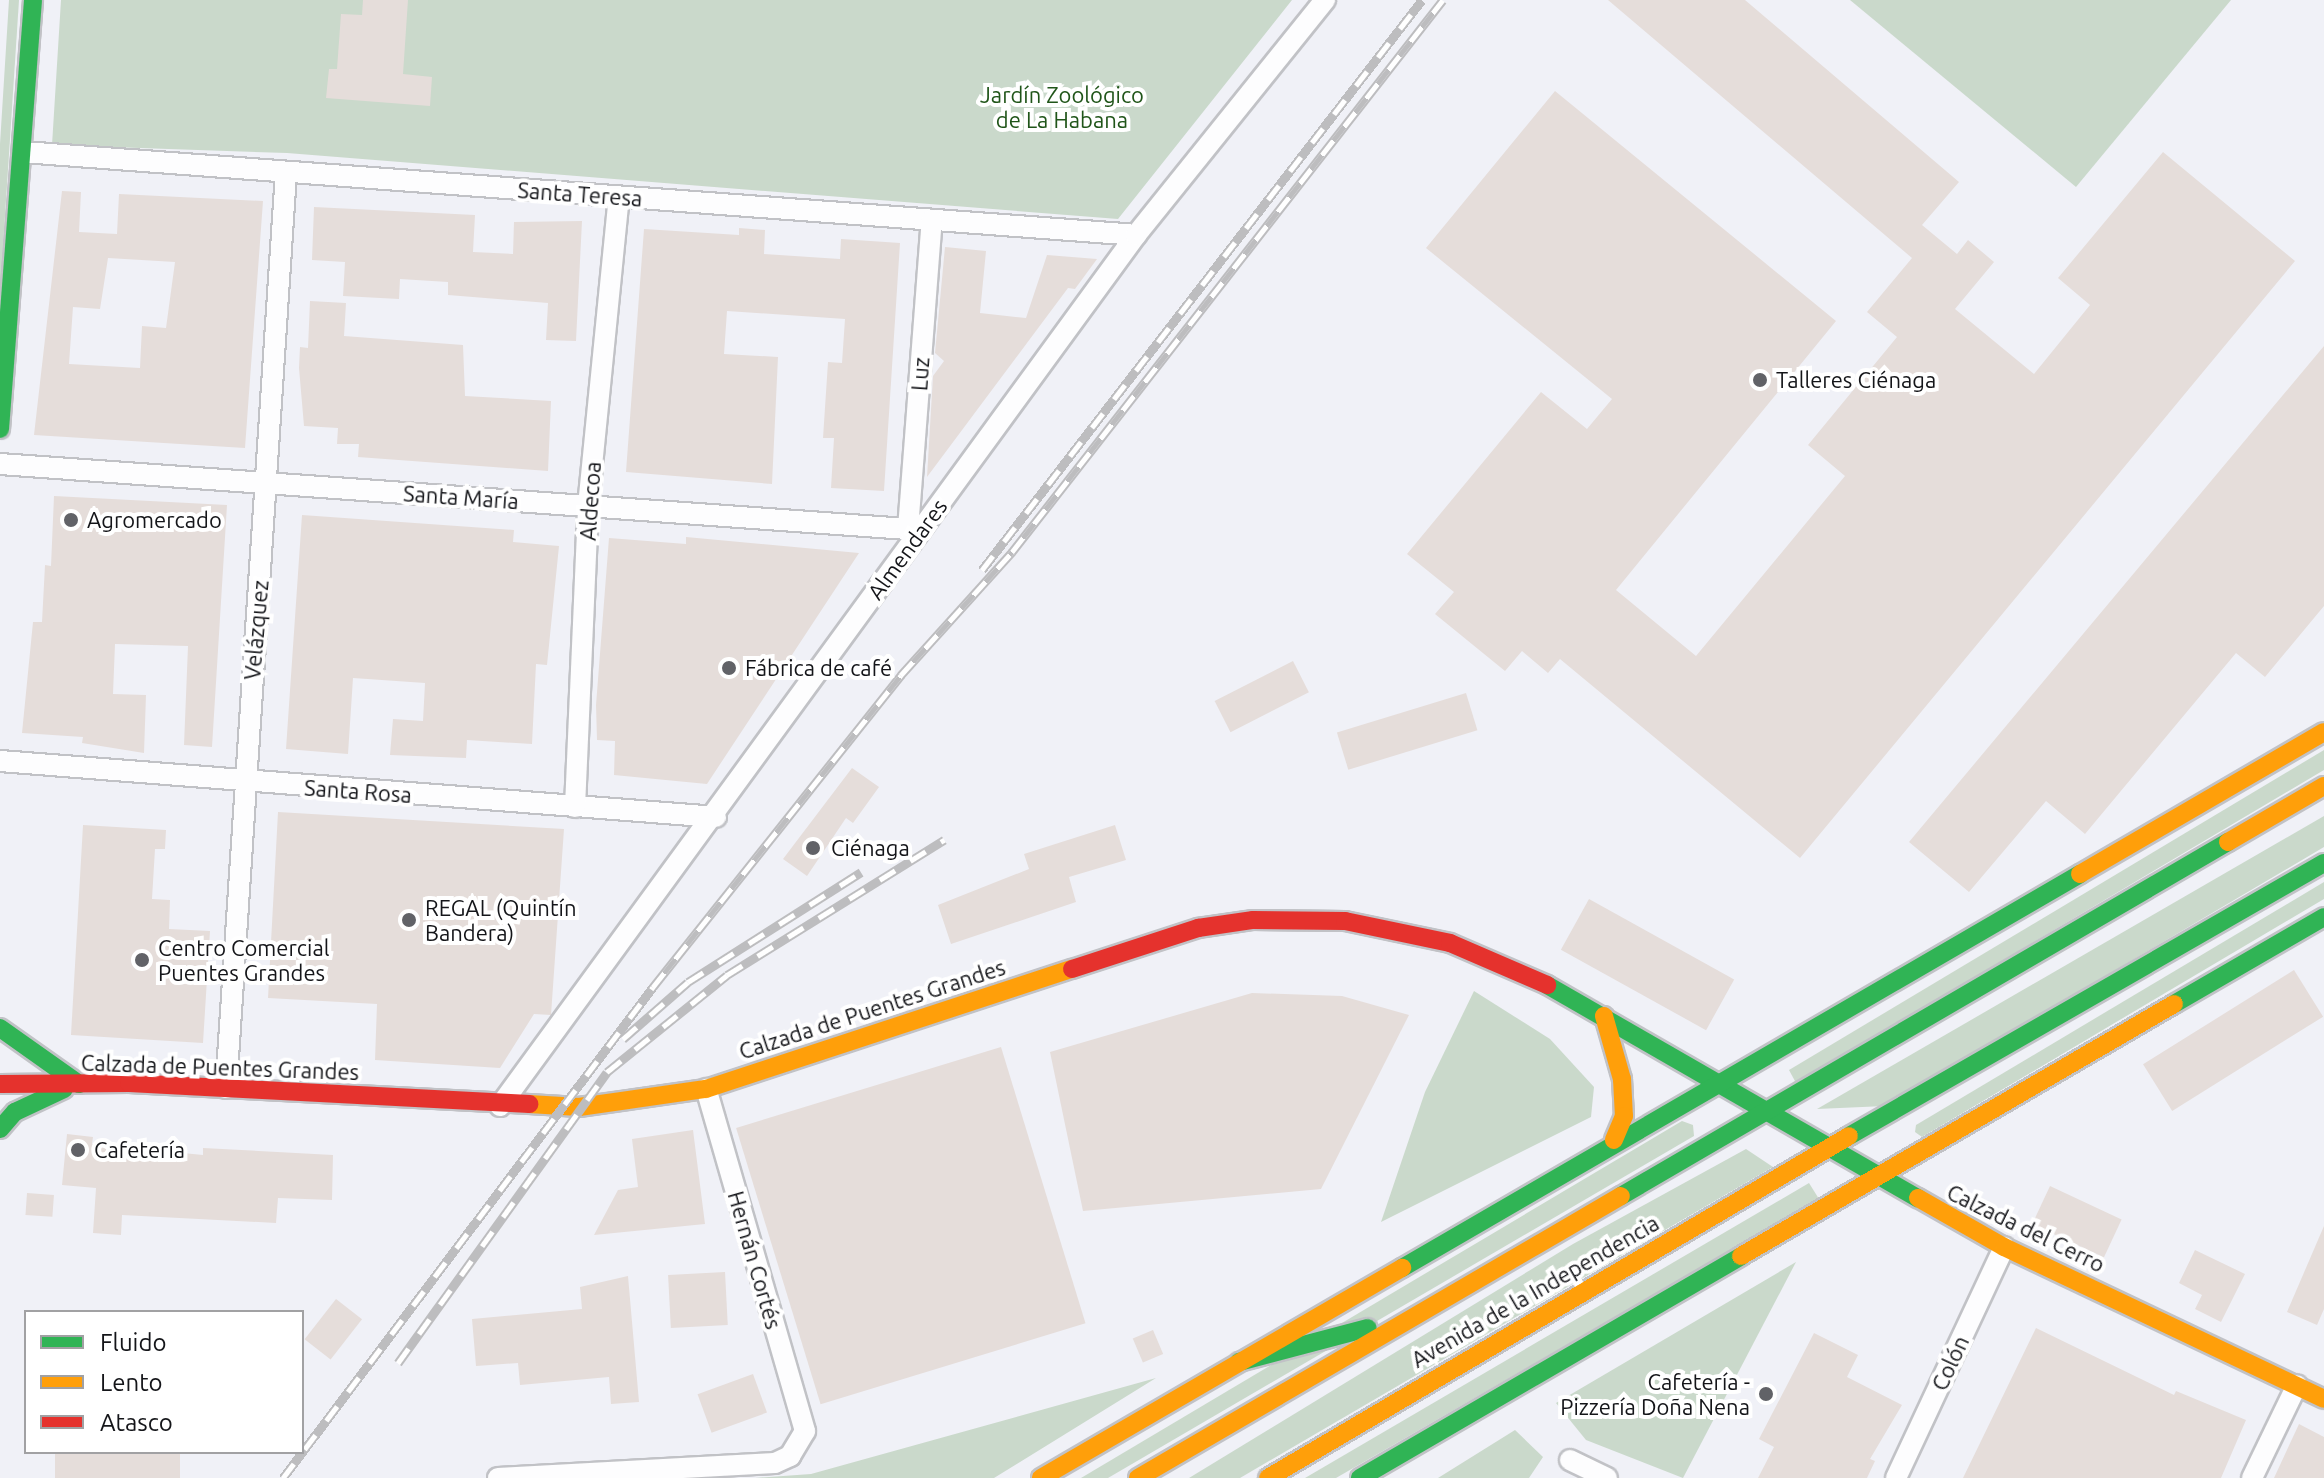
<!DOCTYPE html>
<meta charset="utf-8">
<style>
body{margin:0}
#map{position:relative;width:2324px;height:1478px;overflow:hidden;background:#f0f1f7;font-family:Ubuntu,sans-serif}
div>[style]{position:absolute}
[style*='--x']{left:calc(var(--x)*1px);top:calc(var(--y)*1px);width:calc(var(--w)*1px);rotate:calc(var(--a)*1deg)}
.green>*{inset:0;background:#cad9cb}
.building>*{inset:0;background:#e5ddda;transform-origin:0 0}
.roads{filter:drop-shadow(2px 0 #c1c2c6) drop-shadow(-2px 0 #c1c2c6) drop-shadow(0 2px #c1c2c6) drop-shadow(0 -2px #c1c2c6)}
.street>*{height:20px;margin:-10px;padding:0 10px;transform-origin:10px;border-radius:10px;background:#fdfdfe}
.fast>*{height:18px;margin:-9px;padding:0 9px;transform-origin:9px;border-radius:9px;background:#30b455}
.slow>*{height:18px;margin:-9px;padding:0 9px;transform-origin:9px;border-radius:9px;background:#ff9f0a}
.jam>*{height:18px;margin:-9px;padding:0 9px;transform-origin:9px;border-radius:9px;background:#e5322d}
.rail>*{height:9px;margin-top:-4.5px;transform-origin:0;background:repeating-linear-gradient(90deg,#fff 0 18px,#bdbdbf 0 36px);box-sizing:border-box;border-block:2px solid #bdbdbf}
.dots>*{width:22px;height:22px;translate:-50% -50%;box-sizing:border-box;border:4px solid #fff;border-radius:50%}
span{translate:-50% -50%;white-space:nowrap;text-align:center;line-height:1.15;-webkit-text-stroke:8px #fff;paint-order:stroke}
.park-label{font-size:22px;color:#205519}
.street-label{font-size:22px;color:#141519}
.poi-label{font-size:22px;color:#141519}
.left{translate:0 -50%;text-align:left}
.right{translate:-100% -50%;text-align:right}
.legend{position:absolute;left:24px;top:1310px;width:280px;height:144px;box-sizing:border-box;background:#fff;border:2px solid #a1a1a3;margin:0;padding:10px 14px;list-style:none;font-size:24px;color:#141519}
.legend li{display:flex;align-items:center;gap:16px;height:40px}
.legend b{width:40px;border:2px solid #a1a1a3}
</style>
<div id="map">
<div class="green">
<div style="clip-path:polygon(9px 0,19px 0,0 293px,0 144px)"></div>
<div style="clip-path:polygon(61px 0,1292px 0,1118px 219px,287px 153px,52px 145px)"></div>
<div style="clip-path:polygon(1850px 0,2231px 0,2076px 187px)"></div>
<div style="clip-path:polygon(2324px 750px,2324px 770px,1796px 1083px,1789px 1070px)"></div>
<div style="clip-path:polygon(2324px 816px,2324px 847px,1885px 1106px,1817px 1109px)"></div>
<div style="clip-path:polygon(2324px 882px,2324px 899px,1922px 1137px,1915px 1132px,1916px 1125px)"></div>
<div style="clip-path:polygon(1474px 991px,1550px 1039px,1594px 1087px,1591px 1117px,1381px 1222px,1425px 1092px)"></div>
<div style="clip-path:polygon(1682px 1121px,1693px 1125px,1694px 1136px,1108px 1478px,1081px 1478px)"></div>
<div style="clip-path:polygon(1746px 1149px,1773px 1167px,1240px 1478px,1189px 1478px,1573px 1244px)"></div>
<div style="clip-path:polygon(1809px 1183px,1819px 1199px,1336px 1478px,1305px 1478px)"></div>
<div style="clip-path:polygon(1796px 1262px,1683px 1478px,1586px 1440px,1556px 1403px)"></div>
<div style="clip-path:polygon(1156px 1378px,994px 1478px,755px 1478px,811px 1474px)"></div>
<div style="clip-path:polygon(1515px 1430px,1543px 1457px,1529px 1478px,1438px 1478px)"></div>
</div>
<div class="building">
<div style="clip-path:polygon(363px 0,408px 0,403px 74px,432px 77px,430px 106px,326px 98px,329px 69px,337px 69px,341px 14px,362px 15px)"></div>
<div style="clip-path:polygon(1608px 0,1745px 0,1959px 182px,1922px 225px,1957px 254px,1968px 240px,1994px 262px,1955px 309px,2034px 374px,2090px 305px,2058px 278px,2163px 152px,2295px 261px,1800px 858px,1560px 659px,1548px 673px,1522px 651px,1505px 671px,1435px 614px,1454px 592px,1407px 554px,1541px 392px,1587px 429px,1612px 399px,1426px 248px,1555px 91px,1836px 321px,1616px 590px,1696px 656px,1845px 476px,1808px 445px,1897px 337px,1867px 312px,1912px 258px)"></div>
<div style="clip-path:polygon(evenodd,62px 191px,81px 192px,79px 232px,117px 234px,119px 194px,263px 201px,245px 448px,34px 435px,62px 191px,108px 258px,175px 262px,166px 328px,142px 326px,140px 368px,69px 364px,73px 307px,100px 309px,108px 258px)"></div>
<div style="clip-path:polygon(314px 207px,475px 215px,473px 252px,513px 254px,514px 222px,582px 221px,576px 341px,546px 340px,548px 303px,448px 295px,448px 282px,400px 279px,399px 299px,343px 296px,345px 262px,312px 260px)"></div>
<div style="clip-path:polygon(739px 228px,765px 230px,764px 254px,840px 259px,841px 239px,900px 243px,884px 491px,831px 488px,834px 438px,823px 438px,828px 362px,842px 363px,845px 319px,727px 311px,724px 354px,778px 357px,772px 484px,626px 472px,644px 229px,739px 235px)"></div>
<div style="clip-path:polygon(945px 247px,986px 251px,980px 313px,1026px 318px,1047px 255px,1097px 259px,1075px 289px,1068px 288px,927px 477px,933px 376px,944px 361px,935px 353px)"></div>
<div style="clip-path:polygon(310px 301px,346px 303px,344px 336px,463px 345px,465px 396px,551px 401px,548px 471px,358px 457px,359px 444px,337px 444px,338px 428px,304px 426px,299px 368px,300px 347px,308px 348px)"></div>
<div style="clip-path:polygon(2324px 346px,2324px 606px,2265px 677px,2236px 653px,2085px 834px,2046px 801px,1969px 892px,1909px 842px)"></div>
<div style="clip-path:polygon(54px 496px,227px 505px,212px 747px,184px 745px,188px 646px,115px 644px,113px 694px,146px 695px,144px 753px,82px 743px,83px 737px,22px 733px,33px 622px,42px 622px,45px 565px,51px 566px)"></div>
<div style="clip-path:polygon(302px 515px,514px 530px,513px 542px,559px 546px,547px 665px,536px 664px,532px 744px,467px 740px,466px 758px,390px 755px,393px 719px,423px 721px,425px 683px,353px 678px,348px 754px,286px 749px)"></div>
<div style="clip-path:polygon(686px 537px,859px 553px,707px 784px,614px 775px,615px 741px,597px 740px,596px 705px,609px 538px,686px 544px)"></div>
<div style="left:1293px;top:661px;width:35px;height:88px;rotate:63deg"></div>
<div style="left:1466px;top:693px;width:39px;height:135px;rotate:73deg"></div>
<div style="clip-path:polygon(852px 768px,879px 787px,853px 823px,846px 818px,807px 876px,783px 859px)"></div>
<div style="clip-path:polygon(278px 812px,564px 829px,551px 1015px,534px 1014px,500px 1068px,375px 1060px,377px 1004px,268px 998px)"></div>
<div style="clip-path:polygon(83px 825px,166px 830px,165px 849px,155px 849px,152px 899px,170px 900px,169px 929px,210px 931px,203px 1043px,71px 1035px)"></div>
<div style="clip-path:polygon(1115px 825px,1126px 860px,1069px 877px,1076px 902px,951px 944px,938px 905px,1029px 869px,1024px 854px)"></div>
<div style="left:1589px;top:899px;width:166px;height:58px;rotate:29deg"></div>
<div style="left:2294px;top:970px;width:55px;height:178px;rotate:58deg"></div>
<div style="clip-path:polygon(1252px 993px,1342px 996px,1409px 1015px,1321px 1189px,1083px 1211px,1050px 1052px)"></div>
<div style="left:1001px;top:1047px;width:289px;height:277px;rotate:73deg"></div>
<div style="clip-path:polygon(693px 1130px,705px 1224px,594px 1235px,618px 1190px,638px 1187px,632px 1139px)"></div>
<div style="clip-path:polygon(67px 1134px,93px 1137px,92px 1144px,203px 1155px,203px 1148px,333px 1155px,332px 1200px,278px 1198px,276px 1223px,122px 1215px,121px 1235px,93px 1233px,96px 1188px,62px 1185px)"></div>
<div style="left:2050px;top:1186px;width:79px;height:42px;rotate:25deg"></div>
<div style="left:27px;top:1193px;width:27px;height:22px;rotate:4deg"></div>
<div style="clip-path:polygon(2324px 1226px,2324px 1309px,2317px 1325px,2287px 1312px)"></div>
<div style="clip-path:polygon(2195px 1250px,2245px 1274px,2221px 1322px,2195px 1309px,2202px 1295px,2179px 1283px)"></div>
<div style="left:725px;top:1272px;width:53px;height:57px;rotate:87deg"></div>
<div style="clip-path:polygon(628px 1276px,639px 1402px,611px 1404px,609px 1377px,520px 1385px,518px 1363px,476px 1366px,472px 1319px,582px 1309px,580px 1287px)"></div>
<div style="left:336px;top:1299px;width:33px;height:51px;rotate:38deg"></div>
<div style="clip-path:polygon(2036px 1328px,2174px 1395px,2176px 1391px,2246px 1420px,2221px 1478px,1963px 1478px)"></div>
<div style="left:1153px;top:1330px;width:26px;height:22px;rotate:67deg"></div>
<div style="clip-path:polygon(1814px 1333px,1858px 1355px,1847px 1377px,1902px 1405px,1870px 1459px,1875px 1461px,1867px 1478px,1758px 1478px,1774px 1447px,1759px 1439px)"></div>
<div style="left:753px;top:1374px;width:41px;height:59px;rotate:70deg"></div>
<div style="clip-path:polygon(2299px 1424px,2324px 1437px,2324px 1478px,2274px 1478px)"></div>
<div style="left:55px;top:1452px;width:125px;height:26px"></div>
</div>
<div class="roads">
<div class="street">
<div style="--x:23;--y:152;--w:1116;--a:4.26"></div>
<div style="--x:0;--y:464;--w:923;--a:4.1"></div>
<div style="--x:908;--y:529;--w:310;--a:-85.6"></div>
<div style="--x:0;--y:761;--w:718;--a:4.47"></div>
<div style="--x:575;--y:807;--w:301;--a:-87.5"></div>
<div style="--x:588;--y:506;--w:311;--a:-84.3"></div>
<div style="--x:226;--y:1088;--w:918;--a:-86.25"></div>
<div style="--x:500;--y:1106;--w:1078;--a:-53.86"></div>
<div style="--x:1136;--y:235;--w:302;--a:-51.2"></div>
<div style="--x:1570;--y:1460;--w:41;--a:25.9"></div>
<div style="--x:498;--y:1478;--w:277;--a:-3.1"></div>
<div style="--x:775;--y:1463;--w:17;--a:-25"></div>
<div style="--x:790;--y:1456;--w:29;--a:-59"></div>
<div style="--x:805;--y:1431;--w:356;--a:-106.1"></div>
<div style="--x:1896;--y:1478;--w:255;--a:-64.9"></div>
<div style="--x:2252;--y:1478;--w:103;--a:-64.2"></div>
</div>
<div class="fast">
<div style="--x:0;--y:429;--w:430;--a:-85.6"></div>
<div style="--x:1547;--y:985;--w:428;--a:29.9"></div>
<div style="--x:2174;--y:1004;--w:173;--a:-30.1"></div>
<div style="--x:0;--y:1028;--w:97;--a:35.3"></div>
<div style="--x:0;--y:1129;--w:23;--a:-49"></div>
<div style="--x:15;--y:1112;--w:54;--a:-25.1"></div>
<div style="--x:1849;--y:1136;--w:548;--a:-29.89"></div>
<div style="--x:1621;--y:1196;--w:703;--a:-30.25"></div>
<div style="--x:1402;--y:1268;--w:784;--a:-30.16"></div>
<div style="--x:1239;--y:1362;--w:133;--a:-14.8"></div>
<div style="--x:1360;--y:1478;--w:441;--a:-30.2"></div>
</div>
<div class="slow">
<div style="--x:2228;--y:842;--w:111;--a:-30.3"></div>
<div style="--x:2080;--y:874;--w:282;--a:-30.2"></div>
<div style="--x:1604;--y:1016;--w:66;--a:74.1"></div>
<div style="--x:1622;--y:1079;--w:37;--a:87"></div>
<div style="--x:1624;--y:1116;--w:26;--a:113"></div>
<div style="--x:529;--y:1104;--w:50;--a:3.4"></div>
<div style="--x:579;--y:1107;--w:128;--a:-8.1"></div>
<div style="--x:706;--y:1089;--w:385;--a:-18.2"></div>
<div style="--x:1918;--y:1198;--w:99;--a:29.7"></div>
<div style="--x:2004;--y:1247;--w:354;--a:25.4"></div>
<div style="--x:1741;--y:1256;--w:501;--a:-30.2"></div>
<div style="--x:1041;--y:1478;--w:418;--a:-30.2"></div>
<div style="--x:1138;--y:1478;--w:559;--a:-30.28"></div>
<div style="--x:1268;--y:1478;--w:674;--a:-30.48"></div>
</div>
<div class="jam">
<div style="--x:1072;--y:969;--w:133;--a:-18"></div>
<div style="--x:1198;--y:928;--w:56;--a:-8.3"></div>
<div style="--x:1253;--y:920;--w:92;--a:0.6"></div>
<div style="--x:1345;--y:921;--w:107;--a:11.8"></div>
<div style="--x:1450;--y:943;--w:106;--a:23.4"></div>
<div style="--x:0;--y:1084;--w:129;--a:-0.4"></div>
<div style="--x:129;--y:1083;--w:401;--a:3"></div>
</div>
</div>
<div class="rail">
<div style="--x:982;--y:570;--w:720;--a:-52.33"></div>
<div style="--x:623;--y:1039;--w:86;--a:-41.2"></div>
<div style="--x:688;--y:982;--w:205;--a:-32.4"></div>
<div style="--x:398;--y:1363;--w:358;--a:-54.3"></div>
<div style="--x:607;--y:1072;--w:154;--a:-38.9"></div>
<div style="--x:727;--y:975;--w:256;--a:-31.9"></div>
<div style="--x:283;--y:1478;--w:615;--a:-53"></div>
<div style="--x:653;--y:987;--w:399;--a:-51.5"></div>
<div style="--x:901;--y:675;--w:166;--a:-47.9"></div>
<div style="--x:1012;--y:552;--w:700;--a:-52.02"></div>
</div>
<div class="dots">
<div style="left:1760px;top:380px;background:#616267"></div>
<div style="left:71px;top:520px;background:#616267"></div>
<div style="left:729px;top:668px;background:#616267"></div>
<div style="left:813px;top:848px;background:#616267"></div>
<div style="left:409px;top:920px;background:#616267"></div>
<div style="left:142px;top:960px;background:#616267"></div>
<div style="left:78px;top:1150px;background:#616267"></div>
<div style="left:1766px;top:1394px;background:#616267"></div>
</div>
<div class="park-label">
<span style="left:1062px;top:107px">Jardín Zoológico<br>de La Habana</span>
</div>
<div class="street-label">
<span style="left:580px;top:194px;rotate:4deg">Santa Teresa</span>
<span style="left:920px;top:374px;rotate:-86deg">Luz</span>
<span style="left:461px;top:497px;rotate:4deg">Santa María</span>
<span style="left:590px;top:501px;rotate:-86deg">Aldecoa</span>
<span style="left:907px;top:549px;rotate:-54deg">Almendares</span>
<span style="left:256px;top:630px;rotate:-85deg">Velázquez</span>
<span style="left:358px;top:791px;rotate:4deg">Santa Rosa</span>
<span style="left:872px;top:1009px;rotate:-18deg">Calzada de Puentes Grandes</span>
<span style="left:220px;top:1067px;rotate:2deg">Calzada de Puentes Grandes</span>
<span style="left:2026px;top:1228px;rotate:26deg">Calzada del Cerro</span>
<span style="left:755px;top:1260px;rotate:74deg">Hernán Cortés</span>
<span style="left:1535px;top:1291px;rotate:-30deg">Avenida de la Independencia</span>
<span style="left:1950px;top:1363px;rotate:-65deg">Colón</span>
</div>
<div class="poi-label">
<span class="left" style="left:1776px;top:380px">Talleres Ciénaga</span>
<span class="left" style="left:87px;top:520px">Agromercado</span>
<span class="left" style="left:745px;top:668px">Fábrica de café</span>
<span class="left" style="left:831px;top:848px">Ciénaga</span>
<span class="left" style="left:425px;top:920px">REGAL (Quintín<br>Bandera)</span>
<span class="left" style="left:158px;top:960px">Centro Comercial<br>Puentes Grandes</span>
<span class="left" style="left:94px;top:1150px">Cafetería</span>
<span class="right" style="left:1750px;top:1394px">Cafetería -<br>Pizzería Doña Nena</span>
</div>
<ul class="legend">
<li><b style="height:10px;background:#30b455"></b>Fluido</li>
<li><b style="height:10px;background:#ff9f0a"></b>Lento</li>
<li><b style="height:10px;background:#e5322d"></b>Atasco</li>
</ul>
</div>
